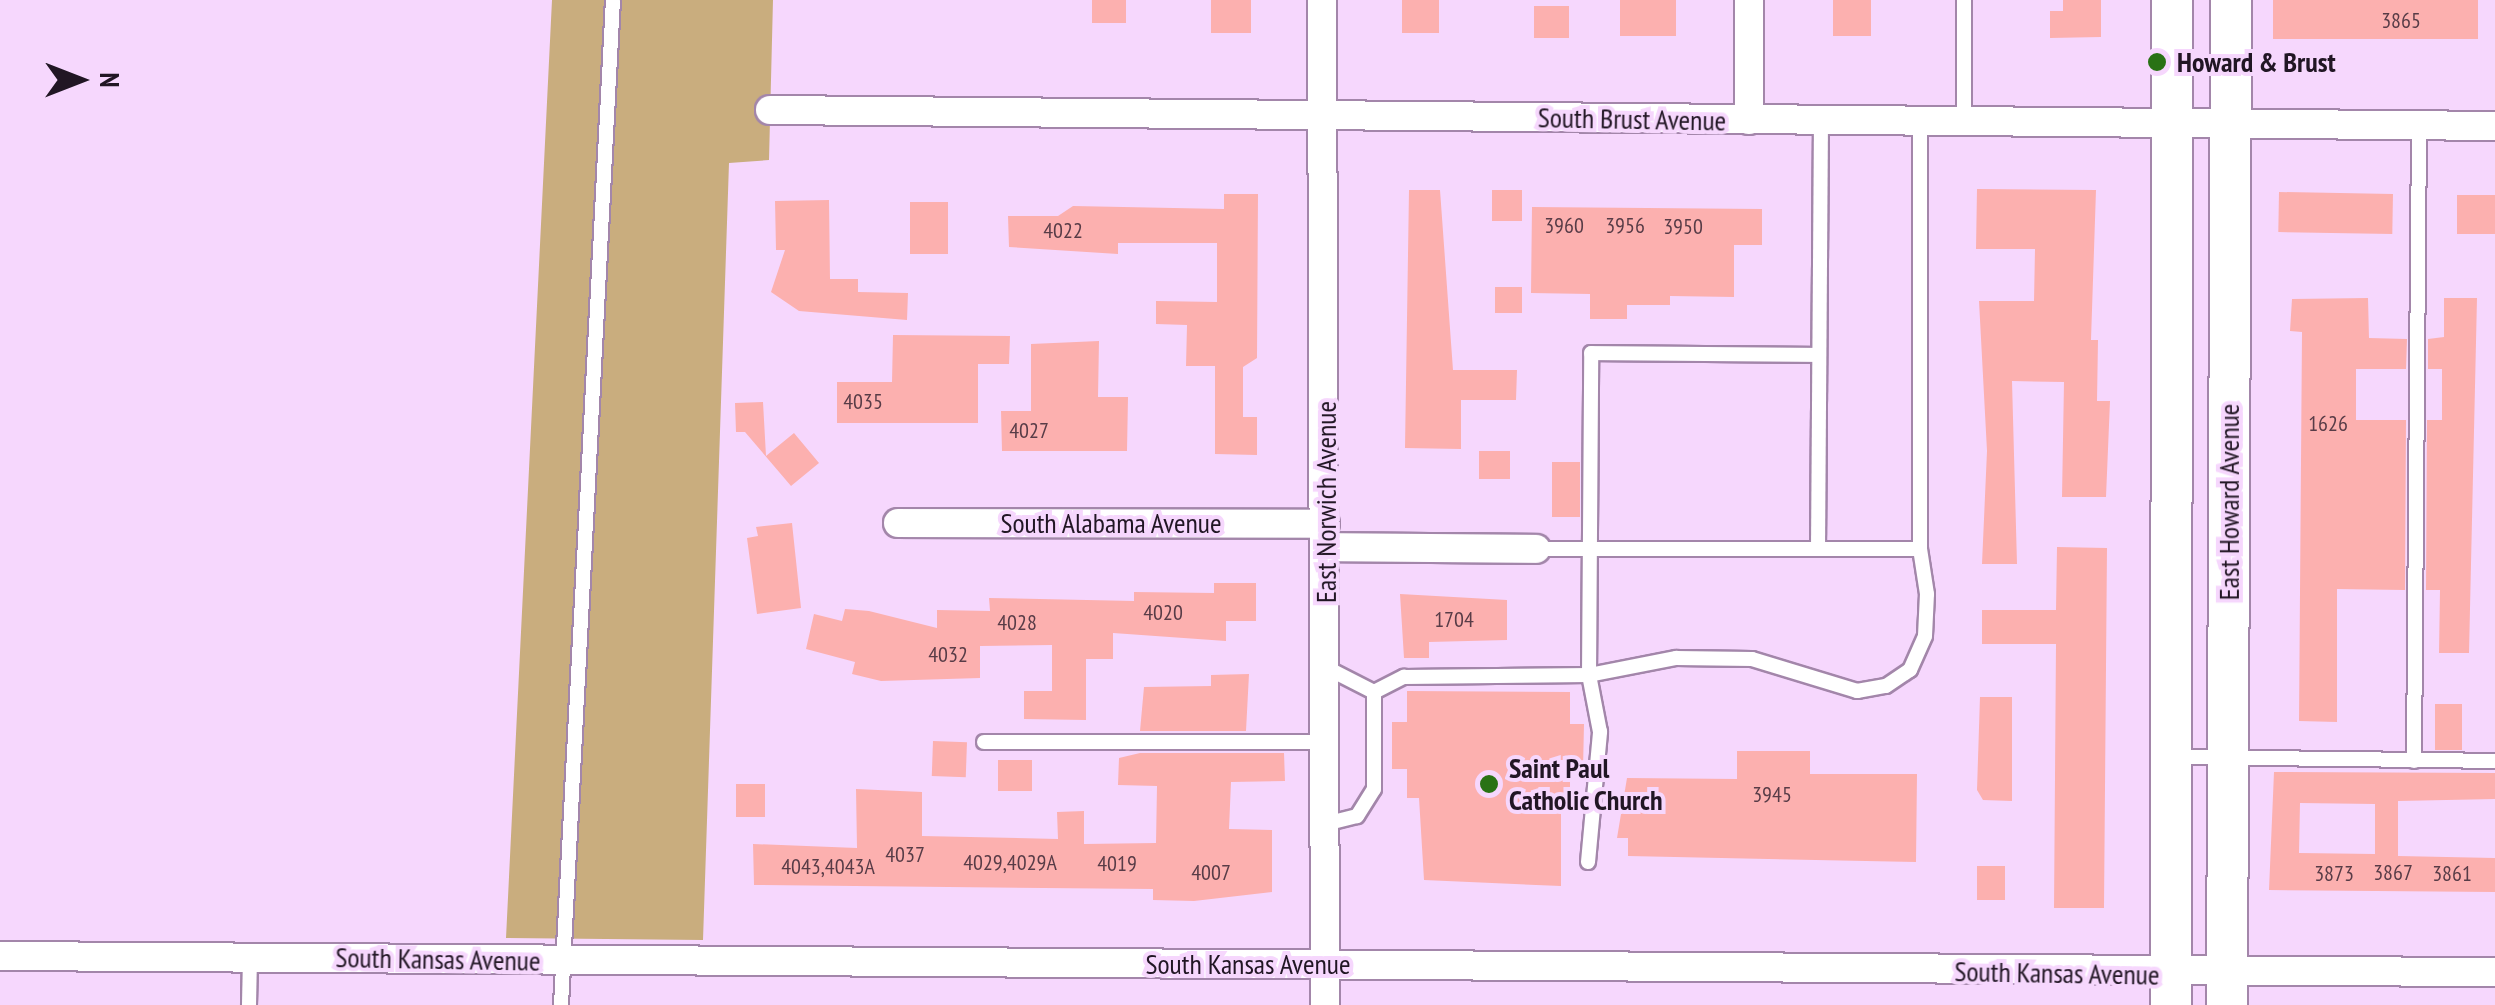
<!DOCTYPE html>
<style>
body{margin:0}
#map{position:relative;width:2495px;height:1005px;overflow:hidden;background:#f6d7fd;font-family:"PT Sans Narrow",sans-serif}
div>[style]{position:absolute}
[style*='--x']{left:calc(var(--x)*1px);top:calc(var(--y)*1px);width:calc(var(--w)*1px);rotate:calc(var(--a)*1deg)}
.green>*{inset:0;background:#c9ad7e}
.building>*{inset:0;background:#fcb0af;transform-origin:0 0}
.roads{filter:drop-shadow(2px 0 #a386aa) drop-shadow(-2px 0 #a386aa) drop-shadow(0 2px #a386aa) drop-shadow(0 -2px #a386aa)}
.lane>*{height:14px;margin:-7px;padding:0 7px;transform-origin:7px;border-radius:7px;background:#fff}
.street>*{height:28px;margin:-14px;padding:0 14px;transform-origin:14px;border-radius:14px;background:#fff}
.secondary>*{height:40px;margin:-20px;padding:0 20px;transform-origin:20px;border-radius:20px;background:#fff}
.dots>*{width:28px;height:28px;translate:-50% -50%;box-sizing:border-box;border:5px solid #f6d7fd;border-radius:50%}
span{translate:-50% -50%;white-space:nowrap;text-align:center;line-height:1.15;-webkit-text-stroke:8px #f6d7fd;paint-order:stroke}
.number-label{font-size:22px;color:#583c47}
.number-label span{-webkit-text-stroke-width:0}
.poi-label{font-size:28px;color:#211624;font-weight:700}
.left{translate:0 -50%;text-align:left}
.street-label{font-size:28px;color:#211624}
.north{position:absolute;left:30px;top:30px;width:100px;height:100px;-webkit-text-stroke:8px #f6d7fd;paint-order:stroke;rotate:90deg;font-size:28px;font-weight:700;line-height:40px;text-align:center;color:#211624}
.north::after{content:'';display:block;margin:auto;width:35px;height:45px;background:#211624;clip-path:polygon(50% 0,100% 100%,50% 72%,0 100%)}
</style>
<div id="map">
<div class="green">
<div style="clip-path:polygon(552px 0,773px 0,769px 160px,729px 163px,703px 940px,506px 938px)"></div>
</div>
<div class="building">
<div style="left:1092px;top:0;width:34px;height:23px"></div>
<div style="left:1211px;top:0;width:40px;height:33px"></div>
<div style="left:1402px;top:0;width:37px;height:33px"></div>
<div style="left:1620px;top:0;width:56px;height:36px"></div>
<div style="left:1833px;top:0;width:38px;height:36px"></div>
<div style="clip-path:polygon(2063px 0,2101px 0,2101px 37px,2050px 38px,2050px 11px,2063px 11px)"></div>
<div style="left:2273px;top:0;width:205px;height:39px"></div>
<div style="left:1534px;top:6px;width:35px;height:32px"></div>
<div style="clip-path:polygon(1977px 189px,2096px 190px,2091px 340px,2098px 340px,2097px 401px,2110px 401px,2106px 497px,2062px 497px,2064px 382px,2012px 381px,2017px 564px,1982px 564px,1987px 451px,1979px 301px,2034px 301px,2035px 249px,1976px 249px)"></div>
<div style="clip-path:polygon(1409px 190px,1440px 190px,1453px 370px,1517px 370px,1516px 400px,1461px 400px,1461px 449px,1405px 448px)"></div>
<div style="left:1492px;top:190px;width:30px;height:31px"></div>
<div style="left:2279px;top:192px;width:114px;height:40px;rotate:1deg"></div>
<div style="clip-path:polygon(1224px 194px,1258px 194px,1257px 358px,1243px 367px,1243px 417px,1257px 417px,1257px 455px,1215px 454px,1215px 366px,1186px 366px,1187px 325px,1156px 324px,1156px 301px,1217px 302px,1217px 243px,1118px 243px,1118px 254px,1009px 247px,1008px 216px,1058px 216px,1073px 206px,1224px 209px)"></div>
<div style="left:2457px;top:195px;width:38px;height:39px"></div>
<div style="clip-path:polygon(829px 200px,830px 279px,858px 279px,858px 292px,908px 293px,907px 320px,799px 311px,771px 292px,785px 250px,776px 250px,775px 201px)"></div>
<div style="left:910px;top:202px;width:38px;height:52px"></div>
<div style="clip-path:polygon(1532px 207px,1762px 209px,1762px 245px,1734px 245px,1734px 297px,1670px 296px,1670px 305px,1627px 305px,1627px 319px,1590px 319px,1590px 294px,1531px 293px)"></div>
<div style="left:1495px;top:287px;width:27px;height:26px"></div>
<div style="clip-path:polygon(2368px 298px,2369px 338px,2407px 339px,2406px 369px,2356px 369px,2356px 420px,2406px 420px,2405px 590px,2337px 589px,2337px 722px,2299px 721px,2302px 332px,2290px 331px,2292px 299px)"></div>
<div style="clip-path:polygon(2444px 298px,2477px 298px,2469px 653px,2439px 653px,2440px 590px,2426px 590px,2427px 420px,2442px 420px,2442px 369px,2428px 369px,2428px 339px,2444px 337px)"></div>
<div style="clip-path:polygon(893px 335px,1010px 336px,1009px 364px,978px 364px,978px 423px,837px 423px,837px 382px,892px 382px)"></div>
<div style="clip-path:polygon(1099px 341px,1098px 397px,1128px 397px,1127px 451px,1002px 451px,1001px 411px,1031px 411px,1031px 344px)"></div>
<div style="clip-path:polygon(763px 402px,766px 456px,794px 433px,819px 463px,791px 486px,745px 432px,736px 432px,735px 403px)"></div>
<div style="left:1479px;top:451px;width:31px;height:28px"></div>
<div style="left:1552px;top:462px;width:28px;height:55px"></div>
<div style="clip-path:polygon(792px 523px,801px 608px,757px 614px,747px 538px,758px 536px,756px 527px)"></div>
<div style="clip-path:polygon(2057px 547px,2107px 548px,2104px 908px,2054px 908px,2056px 644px,1982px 644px,1982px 610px,2056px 610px)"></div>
<div style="clip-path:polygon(1214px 583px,1256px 583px,1256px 621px,1226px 621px,1226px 641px,1113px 633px,1113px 659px,1086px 659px,1086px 720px,1024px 719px,1024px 691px,1052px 691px,1052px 645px,980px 646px,980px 678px,881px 681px,852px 674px,855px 662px,806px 649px,814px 614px,842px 621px,845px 609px,869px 611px,937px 628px,937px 610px,990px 611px,989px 598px,1134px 601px,1134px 592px,1214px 593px)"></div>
<div style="clip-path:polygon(1400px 594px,1507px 600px,1507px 640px,1429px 642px,1429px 658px,1404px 658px)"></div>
<div style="clip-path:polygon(1249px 674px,1246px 731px,1140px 731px,1144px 687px,1211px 686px,1211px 675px)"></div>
<div style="clip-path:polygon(1407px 691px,1570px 692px,1570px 724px,1584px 724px,1583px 770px,1570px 770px,1570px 799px,1561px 799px,1561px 886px,1424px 880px,1419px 798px,1407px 798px,1407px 769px,1392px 769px,1392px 722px,1407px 722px)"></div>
<div style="clip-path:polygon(1980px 697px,2012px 697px,2012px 801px,1983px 800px,1977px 790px)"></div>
<div style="left:2435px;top:704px;width:27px;height:46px"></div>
<div style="left:933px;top:741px;width:34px;height:35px;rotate:2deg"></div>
<div style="clip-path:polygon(1737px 751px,1810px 751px,1810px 774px,1917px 774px,1916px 862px,1628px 856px,1628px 838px,1617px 838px,1627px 778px,1737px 779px)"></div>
<div style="clip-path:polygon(1140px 753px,1284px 753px,1285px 781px,1231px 782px,1229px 829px,1272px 830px,1272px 892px,1194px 901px,1153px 900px,1153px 889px,754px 885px,753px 844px,857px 848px,856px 789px,922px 792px,922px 836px,1058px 839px,1057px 812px,1084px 811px,1084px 844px,1156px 843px,1157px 786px,1118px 785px,1119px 758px)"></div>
<div style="left:998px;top:760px;width:34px;height:31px"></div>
<div style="clip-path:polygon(evenodd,2274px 772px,2495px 773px,2495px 799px,2398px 801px,2398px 856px,2495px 858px,2495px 892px,2269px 890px,2274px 772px,2300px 803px,2375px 804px,2375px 854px,2299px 853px,2300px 803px)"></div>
<div style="left:736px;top:784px;width:29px;height:33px"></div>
<div style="left:1977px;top:866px;width:28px;height:34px"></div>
</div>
<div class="roads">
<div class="lane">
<div style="--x:1964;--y:122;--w:122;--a:-90"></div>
<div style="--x:1536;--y:549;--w:384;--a:0"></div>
<div style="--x:1818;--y:549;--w:429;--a:-89.6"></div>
<div style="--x:1325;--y:667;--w:55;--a:27"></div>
<div style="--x:1374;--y:692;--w:97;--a:90"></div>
<div style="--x:1374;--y:789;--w:32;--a:122"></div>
<div style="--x:1357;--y:816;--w:33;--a:166"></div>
<div style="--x:1374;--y:692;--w:34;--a:-27"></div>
<div style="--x:1404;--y:677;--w:185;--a:-0.6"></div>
<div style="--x:1589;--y:675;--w:89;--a:-11.1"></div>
<div style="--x:1676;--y:658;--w:76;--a:0.8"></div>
<div style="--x:1752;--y:659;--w:110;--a:16.9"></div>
<div style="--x:1857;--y:691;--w:29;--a:-10"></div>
<div style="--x:1886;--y:686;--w:29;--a:-34"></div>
<div style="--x:1910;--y:670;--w:37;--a:-66"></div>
<div style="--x:1925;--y:636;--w:42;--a:-87.3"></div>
<div style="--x:1927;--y:594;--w:46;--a:-98.8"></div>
<div style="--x:1920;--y:549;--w:428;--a:-90"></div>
<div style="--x:984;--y:742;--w:341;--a:0"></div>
<div style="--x:2176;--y:757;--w:319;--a:0.7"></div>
<div style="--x:2414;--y:761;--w:634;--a:-89.55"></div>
<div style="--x:1588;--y:862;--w:131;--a:-84.7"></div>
<div style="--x:1600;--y:732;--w:58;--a:-100.9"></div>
<div style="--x:1589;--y:675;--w:322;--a:-89.6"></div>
<div style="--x:1591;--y:353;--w:228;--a:0.5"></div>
<div style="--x:249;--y:1005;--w:48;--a:-88.8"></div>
<div style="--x:561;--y:1005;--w:1006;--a:-87.04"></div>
</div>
<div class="street">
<div style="--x:1322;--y:0;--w:1005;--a:89.83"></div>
<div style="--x:770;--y:110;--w:1725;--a:0.53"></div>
<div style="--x:1749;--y:120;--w:120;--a:-90"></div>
<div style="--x:898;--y:523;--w:427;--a:0.1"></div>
<div style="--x:1325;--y:547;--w:211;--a:0.5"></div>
<div style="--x:0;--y:956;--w:2495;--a:0.37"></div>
</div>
<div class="secondary">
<div style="--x:2171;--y:1005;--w:1005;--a:-89.94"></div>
<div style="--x:2227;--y:1005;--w:1005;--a:-89.77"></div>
</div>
</div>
<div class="dots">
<div style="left:2157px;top:62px;background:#297215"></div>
<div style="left:1489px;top:784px;background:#297215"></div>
</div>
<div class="number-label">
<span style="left:2401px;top:21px">3865</span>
<span style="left:1564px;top:226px">3960</span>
<span style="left:1625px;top:226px">3956</span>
<span style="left:1683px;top:227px">3950</span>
<span style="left:1063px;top:231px">4022</span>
<span style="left:863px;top:402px">4035</span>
<span style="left:2328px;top:424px">1626</span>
<span style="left:1029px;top:431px">4027</span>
<span style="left:1163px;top:613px">4020</span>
<span style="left:1454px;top:620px">1704</span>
<span style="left:1017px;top:623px">4028</span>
<span style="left:948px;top:655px">4032</span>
<span style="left:1772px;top:795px">3945</span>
<span style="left:905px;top:855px">4037</span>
<span style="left:1010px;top:863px">4029,4029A</span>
<span style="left:1117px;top:864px">4019</span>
<span style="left:828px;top:867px">4043,4043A</span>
<span style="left:1211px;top:873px">4007</span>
<span style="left:2393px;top:873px">3867</span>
<span style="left:2334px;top:874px">3873</span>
<span style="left:2452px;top:874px">3861</span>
</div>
<div class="poi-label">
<span class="left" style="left:2177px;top:62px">Howard &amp; Brust</span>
<span class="left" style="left:1509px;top:784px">Saint Paul<br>Catholic Church</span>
</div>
<div class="street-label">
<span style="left:1632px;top:119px;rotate:1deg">South Brust Avenue</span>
<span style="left:1326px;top:502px;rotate:-90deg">East Norwich Avenue</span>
<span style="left:2229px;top:502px;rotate:-90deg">East Howard Avenue</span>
<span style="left:1111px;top:523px">South Alabama Avenue</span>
<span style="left:438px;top:959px;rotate:1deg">South Kansas Avenue</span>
<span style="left:1248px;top:964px">South Kansas Avenue</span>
<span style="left:2057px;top:973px;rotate:1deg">South Kansas Avenue</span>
</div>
<div class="north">N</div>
</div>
